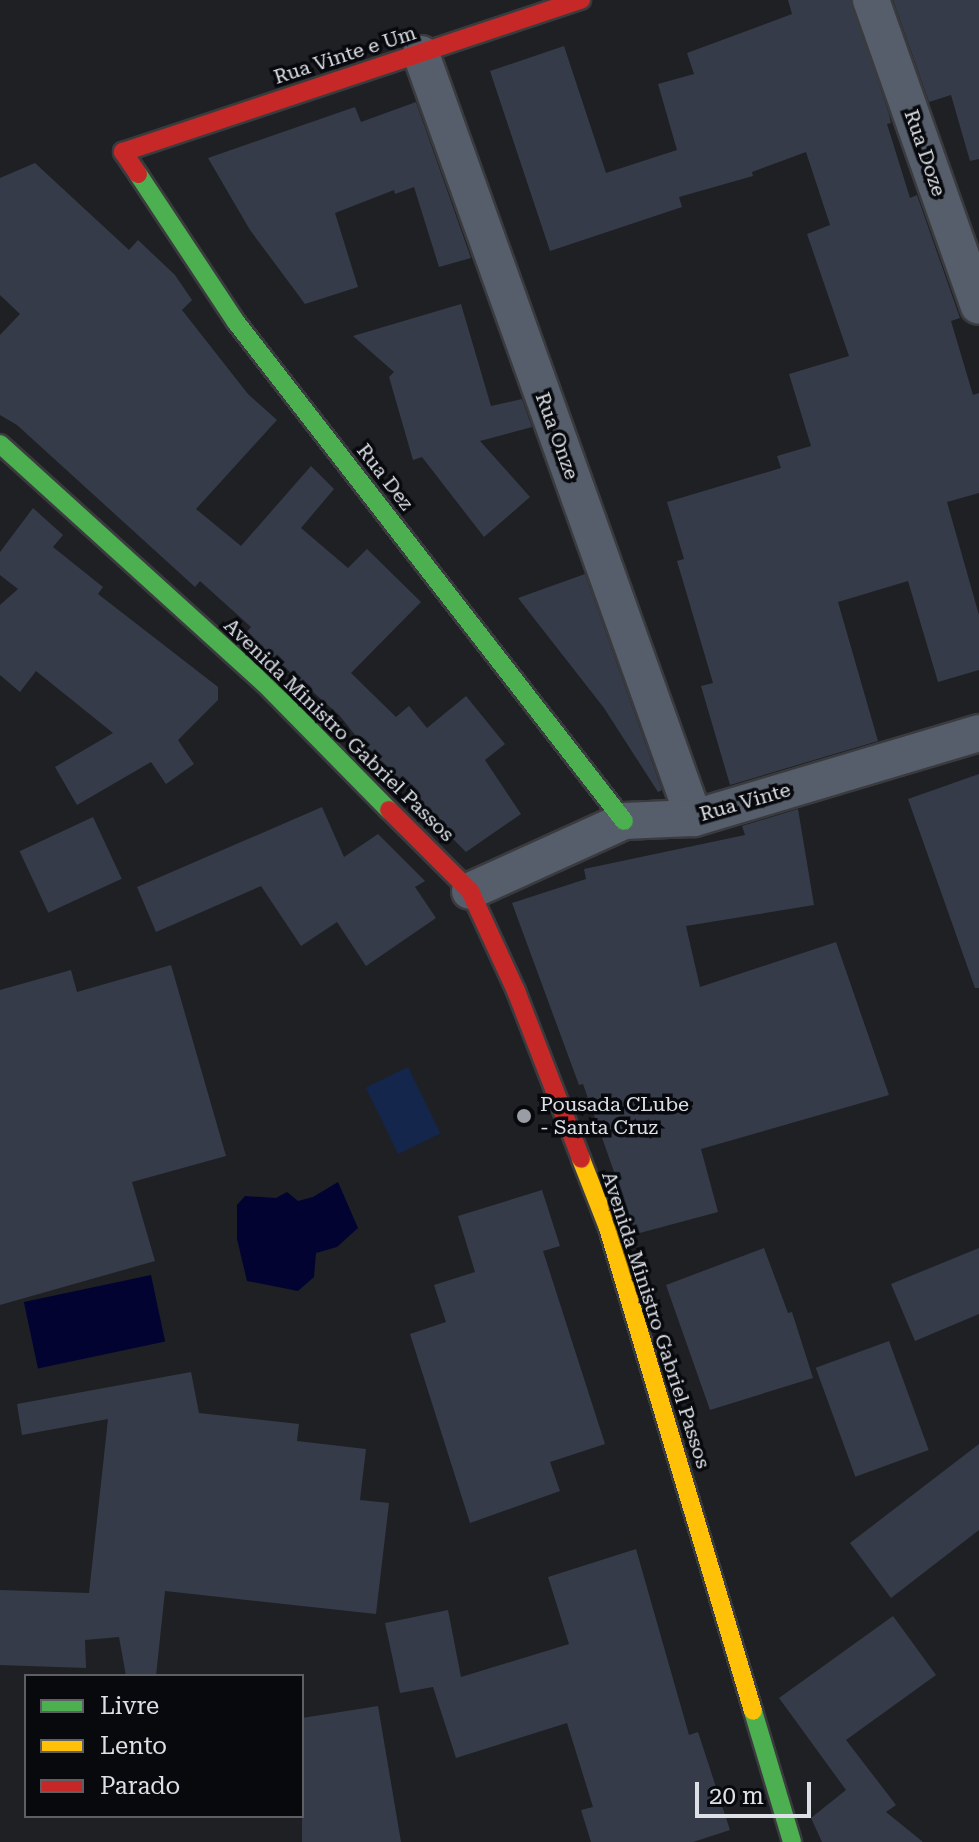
<!DOCTYPE html>
<style>
body{margin:0}
#map{position:relative;width:979px;height:1842px;overflow:hidden;background:#1e2024;font-family:"Roboto Serif",serif}
div>[style]{position:absolute}
[style*='--x']{left:calc(var(--x)*1px);top:calc(var(--y)*1px);width:calc(var(--w)*1px);rotate:calc(var(--a)*1deg)}
.green>*{inset:0;background:#14264b;transform-origin:0 0}
.water>*{inset:0;background:#030332;transform-origin:0 0}
.building>*{inset:0;background:#353b48;transform-origin:0 0}
.roads{filter:drop-shadow(2px 0 #3a3b3e) drop-shadow(-2px 0 #3a3b3e) drop-shadow(0 2px #3a3b3e) drop-shadow(0 -2px #3a3b3e)}
.street>*{height:36px;margin:-18px;padding:0 18px;transform-origin:18px;border-radius:18px;background:#565d6b}
.fast>*{height:18px;margin:-9px;padding:0 9px;transform-origin:9px;border-radius:9px;background:#4caf50}
.slow>*{height:18px;margin:-9px;padding:0 9px;transform-origin:9px;border-radius:9px;background:#ffc107}
.jam>*{height:18px;margin:-9px;padding:0 9px;transform-origin:9px;border-radius:9px;background:#c62828}
.dots>*{width:22px;height:22px;translate:-50% -50%;box-sizing:border-box;border:4px solid #07090d;border-radius:50%}
span{translate:-50% -50%;white-space:nowrap;text-align:center;line-height:1.15;-webkit-text-stroke:7px #07090d;paint-order:stroke}
.street-label{font-size:20px;color:#dde1e7}
.poi-label{font-size:20px;color:#dde1e7}
.left{translate:0 -50%;text-align:left}
.legend{position:absolute;left:24px;top:1674px;width:280px;height:144px;box-sizing:border-box;background:#07090d;border:2px solid #5d5f64;margin:0;padding:10px 14px;list-style:none;font-size:24px;color:#dde1e7}
.legend li{display:flex;align-items:center;gap:16px;height:40px}
.legend b{width:40px;border:2px solid #5d5f64}
.scale{position:absolute;left:695px;top:1782px;width:116px;height:36px;box-sizing:border-box;border:4px solid #dde1e7;border-top:0;padding-left:10px;font-size:24px;line-height:28px;white-space:nowrap;color:#dde1e7;-webkit-text-stroke:6px #07090d;paint-order:stroke}
</style>
<div id="map">
<div class="green">
<div style="left:408px;top:1067px;width:74px;height:47px;rotate:64deg"></div>
</div>
<div class="water">
<div style="clip-path:polygon(338px 1182px,358px 1228px,337px 1247px,316px 1253px,314px 1277px,298px 1291px,247px 1281px,237px 1239px,237px 1205px,245px 1196px,276px 1198px,287px 1192px,298px 1201px,313px 1197px)"></div>
<div style="left:151px;top:1275px;width:68px;height:130px;rotate:78deg"></div>
</div>
<div class="building">
<div style="clip-path:polygon(788px 0,851px 0,889px 114px,891px 123px,887px 124px,910px 198px,917px 195px,960px 318px,951px 321px,973px 395px,979px 393px,979px 493px,947px 502px,979px 615px,979px 670px,938px 682px,908px 581px,838px 602px,878px 741px,730px 785px,701px 686px,713px 683px,677px 561px,684px 559px,667px 502px,781px 468px,777px 456px,811px 446px,789px 374px,849px 356px,807px 234px,830px 225px,806px 152px,752px 172px,753px 176px,679px 197px,682px 207px,550px 251px,490px 71px,564px 46px,606px 173px,677px 150px,658px 84px,694px 74px,687px 53px,792px 14px)"></div>
<div style="clip-path:polygon(893px 0,979px 0,979px 159px,970px 161px,951px 95px,929px 102px)"></div>
<div style="clip-path:polygon(416px 102px,471px 258px,439px 267px,414px 187px,395px 194px,394px 190px,335px 213px,358px 287px,305px 304px,250px 230px,208px 158px,355px 107px,361px 122px)"></div>
<div style="clip-path:polygon(35px 163px,129px 250px,138px 240px,175px 275px,192px 300px,182px 310px,248px 394px,277px 420px,196px 509px,241px 546px,311px 466px,334px 489px,301px 528px,348px 568px,367px 549px,421px 602px,351px 673px,396px 717px,409px 706px,427px 728px,466px 696px,505px 744px,485px 760px,521px 814px,466px 852px,376px 761px,339px 715px,246px 633px,251px 627px,200px 581px,195px 587px,17px 425px,0 415px,0 335px,20px 314px,0 295px,0 178px)"></div>
<div style="clip-path:polygon(461px 304px,491px 406px,522px 399px,532px 427px,480px 441px,530px 497px,484px 537px,422px 457px,413px 460px,389px 377px,394px 372px,353px 336px)"></div>
<div style="clip-path:polygon(33px 508px,63px 535px,53px 547px,103px 587px,98px 594px,218px 687px,218px 700px,178px 740px,194px 764px,166px 784px,151px 762px,77px 805px,55px 767px,113px 733px,36px 671px,20px 692px,0 675px,0 605px,18px 589px,0 575px,0 552px)"></div>
<div style="clip-path:polygon(585px 574px,662px 790px,658px 792px,604px 708px,518px 598px)"></div>
<div style="clip-path:polygon(979px 774px,979px 988px,975px 988px,908px 799px)"></div>
<div style="clip-path:polygon(322px 807px,344px 857px,378px 834px,425px 881px,415px 887px,436px 918px,366px 966px,337px 922px,301px 946px,261px 886px,156px 932px,137px 887px)"></div>
<div style="clip-path:polygon(798px 809px,814px 905px,686px 926px,700px 987px,836px 942px,889px 1095px,701px 1149px,718px 1212px,636px 1234px,583px 1084px,579px 1085px,512px 903px,586px 879px,584px 869px,745px 835px,742px 826px)"></div>
<div style="left:93px;top:817px;width:68px;height:81px;rotate:65deg"></div>
<div style="clip-path:polygon(171px 965px,226px 1156px,132px 1182px,155px 1261px,0 1305px,0 990px,71px 970px,77px 992px)"></div>
<div style="clip-path:polygon(542px 1190px,560px 1246px,543px 1251px,605px 1444px,550px 1462px,560px 1491px,470px 1523px,410px 1334px,446px 1322px,434px 1285px,475px 1272px,458px 1216px)"></div>
<div style="clip-path:polygon(764px 1248px,788px 1313px,792px 1312px,813px 1378px,710px 1410px,666px 1285px)"></div>
<div style="clip-path:polygon(979px 1248px,979px 1314px,915px 1341px,891px 1284px)"></div>
<div style="left:889px;top:1341px;width:116px;height:78px;rotate:70deg"></div>
<div style="clip-path:polygon(191px 1372px,199px 1413px,299px 1424px,297px 1441px,366px 1449px,360px 1500px,389px 1503px,376px 1614px,165px 1591px,156px 1676px,126px 1676px,119px 1637px,85px 1640px,86px 1668px,0 1665px,0 1590px,89px 1593px,108px 1419px,22px 1435px,17px 1404px)"></div>
<div style="clip-path:polygon(979px 1444px,979px 1530px,891px 1598px,850px 1543px)"></div>
<div style="clip-path:polygon(636px 1549px,689px 1735px,698px 1732px,730px 1830px,693px 1842px,591px 1842px,581px 1810px,593px 1807px,567px 1723px,456px 1758px,433px 1687px,400px 1693px,385px 1623px,448px 1610px,461px 1677px,569px 1644px,548px 1577px)"></div>
<div style="clip-path:polygon(893px 1616px,936px 1675px,846px 1740px,896px 1805px,886px 1812px,923px 1842px,822px 1842px,811px 1818px,846px 1790px,779px 1698px)"></div>
<div style="clip-path:polygon(378px 1706px,401px 1842px,302px 1842px,302px 1718px)"></div>
</div>
<div class="roads">
<div class="street">
<div style="--x:871;--y:0;--w:324;--a:70.6"></div>
<div style="--x:421;--y:54;--w:811;--a:70.34"></div>
<div style="--x:470;--y:891;--w:169;--a:-24.4"></div>
<div style="--x:624;--y:821;--w:70;--a:-2.5"></div>
<div style="--x:694;--y:818;--w:297;--a:-16.6"></div>
</div>
<div class="fast">
<div style="--x:138;--y:174;--w:178;--a:56.5"></div>
<div style="--x:236;--y:322;--w:632;--a:52.13"></div>
<div style="--x:0;--y:444;--w:356;--a:42.2"></div>
<div style="--x:264;--y:683;--w:178;--a:45.5"></div>
<div style="--x:753;--y:1711;--w:137;--a:73.4"></div>
</div>
<div class="slow">
<div style="--x:581;--y:1159;--w:74;--a:68.6"></div>
<div style="--x:608;--y:1228;--w:504;--a:73.29"></div>
</div>
<div class="jam">
<div style="--x:138;--y:174;--w:27;--a:-124"></div>
<div style="--x:123;--y:152;--w:483;--a:-18.4"></div>
<div style="--x:389;--y:810;--w:115;--a:45"></div>
<div style="--x:470;--y:891;--w:110;--a:65.3"></div>
<div style="--x:516;--y:991;--w:180;--a:68.8"></div>
</div>
</div>
<div class="dots">
<div style="left:524px;top:1116px;background:#9a9da3"></div>
</div>
<div class="street-label">
<span style="left:345px;top:55px;rotate:-18deg">Rua Vinte e Um</span>
<span style="left:925px;top:153px;rotate:71deg">Rua Doze</span>
<span style="left:557px;top:436px;rotate:70deg">Rua Onze</span>
<span style="left:385px;top:477px;rotate:52deg">Rua Dez</span>
<span style="left:339px;top:730px;rotate:44deg">Avenida Ministro Gabriel Passos</span>
<span style="left:745px;top:802px;rotate:-16deg">Rua Vinte</span>
<span style="left:656px;top:1320px;rotate:72deg">Avenida Ministro Gabriel Passos</span>
</div>
<div class="poi-label">
<span class="left" style="left:540px;top:1116px">Pousada CLube<br>- Santa Cruz</span>
</div>
<ul class="legend">
<li><b style="height:10px;background:#4caf50"></b>Livre</li>
<li><b style="height:10px;background:#ffc107"></b>Lento</li>
<li><b style="height:10px;background:#c62828"></b>Parado</li>
</ul>
<div class="scale">20 m</div>
</div>
